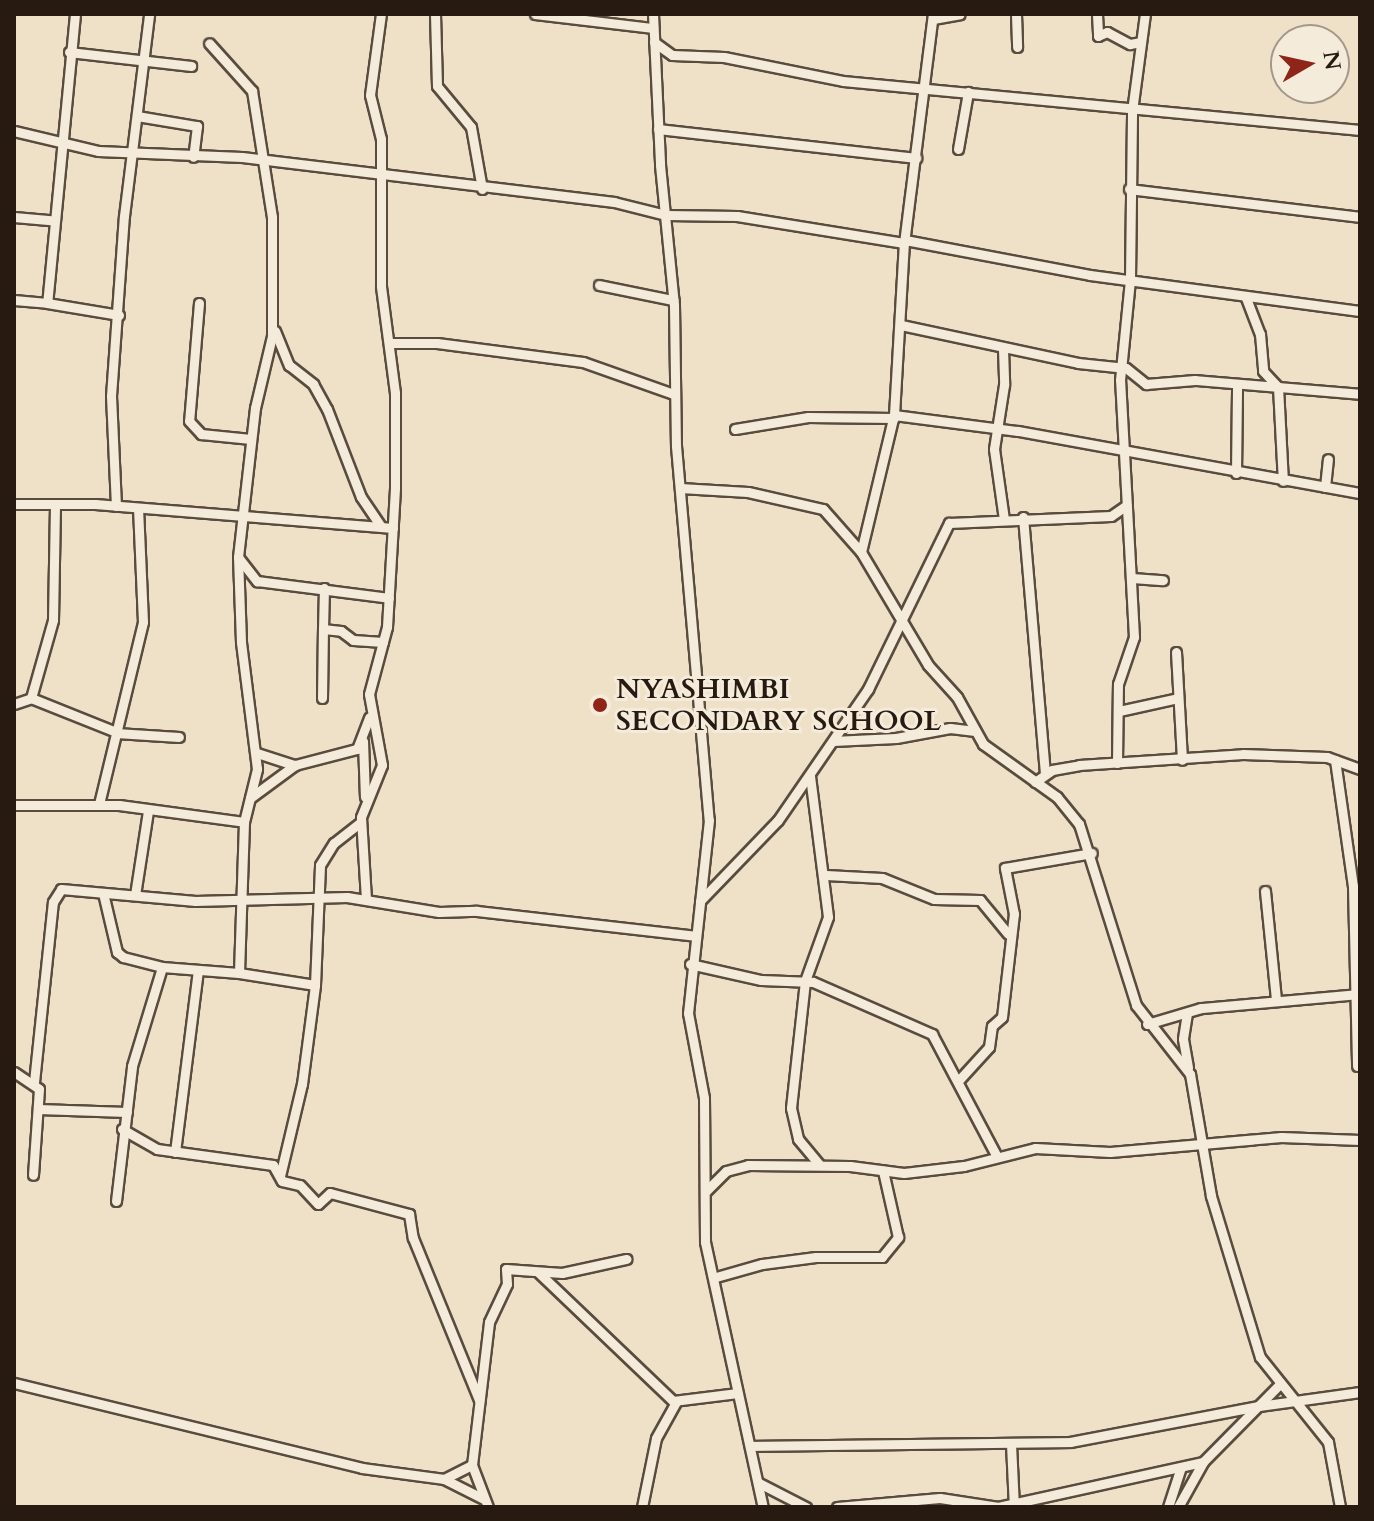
<!DOCTYPE html>
<style>
body{margin:0}
#map{position:relative;width:1374px;height:1521px;overflow:hidden;background:#efe0c8;font-family:Cardo,serif}
div>[style]{position:absolute}
[style*='--x']{left:calc(var(--x)*1px);top:calc(var(--y)*1px);width:calc(var(--w)*1px);rotate:calc(var(--a)*1deg)}
.roads{filter:drop-shadow(2px 0 #594c3f) drop-shadow(-2px 0 #594c3f) drop-shadow(0 2px #594c3f) drop-shadow(0 -2px #594c3f)}
.street>*{height:9px;margin:-4.5px;padding:0 4.5px;transform-origin:4.5px;border-radius:4.5px;background:#f5ebdb}
.dots>*{width:22px;height:22px;translate:-50% -50%;box-sizing:border-box;border:4px solid #f5ebdb;border-radius:50%}
span{translate:-50% -50%;white-space:nowrap;text-align:center;line-height:1.15;-webkit-text-stroke:6px #f5ebdb;paint-order:stroke}
.poi-label{font-size:28px;color:#271b11;font-weight:700}
.left{translate:0 -50%;text-align:left}
.frame{position:absolute;inset:0;border:16px solid #271b11;pointer-events:none}
.north{position:absolute;left:1270px;top:24px;width:80px;height:80px;box-sizing:border-box;background:#f5ebdb;border:2px solid #a3988a;border-radius:50%;rotate:81deg;font-size:22px;font-weight:700;line-height:32px;text-align:center;color:#271b11}
.north::after{content:'';display:block;margin:auto;width:28px;height:36px;background:#8f2418;clip-path:polygon(50% 0,100% 100%,50% 72%,0 100%)}
</style>
<div id="map">
<div class="roads">
<div class="street">
<div style="--x:75;--y:14;--w:290;--a:95.5"></div>
<div style="--x:47;--y:303;--w:73;--a:9.5"></div>
<div style="--x:435;--y:14;--w:72;--a:88.4"></div>
<div style="--x:437;--y:86;--w:53;--a:50.3"></div>
<div style="--x:471;--y:127;--w:63;--a:79.9"></div>
<div style="--x:535;--y:14;--w:119;--a:6.8"></div>
<div style="--x:653;--y:14;--w:151;--a:87.3"></div>
<div style="--x:660;--y:165;--w:141;--a:84.3"></div>
<div style="--x:674;--y:305;--w:141;--a:89.2"></div>
<div style="--x:676;--y:446;--w:375;--a:85"></div>
<div style="--x:709;--y:820;--w:194;--a:96.2"></div>
<div style="--x:688;--y:1013;--w:86;--a:79.3"></div>
<div style="--x:704;--y:1098;--w:144;--a:89.6"></div>
<div style="--x:705;--y:1242;--w:271;--a:77.7"></div>
<div style="--x:1016;--y:14;--w:33;--a:88"></div>
<div style="--x:1097;--y:14;--w:22;--a:87"></div>
<div style="--x:1098;--y:36;--w:10;--a:-24"></div>
<div style="--x:1107;--y:32;--w:26;--a:28"></div>
<div style="--x:1130;--y:44;--w:10;--a:-11"></div>
<div style="--x:933;--y:19;--w:27;--a:-10"></div>
<div style="--x:654;--y:42;--w:22;--a:36"></div>
<div style="--x:672;--y:55;--w:52;--a:2.2"></div>
<div style="--x:724;--y:57;--w:121;--a:11.4"></div>
<div style="--x:843;--y:81;--w:519;--a:5.41"></div>
<div style="--x:69;--y:52;--w:123;--a:6.5"></div>
<div style="--x:137;--y:116;--w:61;--a:9.5"></div>
<div style="--x:197;--y:126;--w:31;--a:97"></div>
<div style="--x:658;--y:129;--w:260;--a:6.4"></div>
<div style="--x:14;--y:131;--w:86;--a:13.4"></div>
<div style="--x:98;--y:151;--w:144;--a:2.4"></div>
<div style="--x:242;--y:157;--w:375;--a:6.9"></div>
<div style="--x:614;--y:202;--w:54;--a:14"></div>
<div style="--x:666;--y:215;--w:71;--a:0.8"></div>
<div style="--x:737;--y:216;--w:169;--a:9.2"></div>
<div style="--x:958;--y:149;--w:58;--a:-80"></div>
<div style="--x:1129;--y:189;--w:233;--a:6.9"></div>
<div style="--x:14;--y:217;--w:37;--a:5"></div>
<div style="--x:905;--y:240;--w:188;--a:10.7"></div>
<div style="--x:1090;--y:275;--w:272;--a:7.6"></div>
<div style="--x:599;--y:285;--w:76;--a:11.5"></div>
<div style="--x:1246;--y:298;--w:39;--a:69"></div>
<div style="--x:1260;--y:334;--w:37;--a:85"></div>
<div style="--x:1263;--y:371;--w:22;--a:47"></div>
<div style="--x:1278;--y:387;--w:94;--a:87"></div>
<div style="--x:14;--y:300;--w:33;--a:5"></div>
<div style="--x:199;--y:303;--w:118;--a:94.8"></div>
<div style="--x:189;--y:421;--w:18;--a:47"></div>
<div style="--x:201;--y:434;--w:50;--a:5.7"></div>
<div style="--x:901;--y:325;--w:181;--a:12.1"></div>
<div style="--x:1078;--y:363;--w:48;--a:5.9"></div>
<div style="--x:1126;--y:368;--w:26;--a:39"></div>
<div style="--x:1146;--y:384;--w:49;--a:-4.7"></div>
<div style="--x:1195;--y:380;--w:166;--a:4.8"></div>
<div style="--x:275;--y:331;--w:37;--a:68"></div>
<div style="--x:289;--y:365;--w:31;--a:38"></div>
<div style="--x:313;--y:384;--w:29;--a:61"></div>
<div style="--x:327;--y:409;--w:94;--a:68.9"></div>
<div style="--x:361;--y:497;--w:36;--a:56"></div>
<div style="--x:390;--y:343;--w:47;--a:0"></div>
<div style="--x:437;--y:343;--w:147;--a:7.4"></div>
<div style="--x:583;--y:362;--w:96;--a:19.4"></div>
<div style="--x:1003;--y:349;--w:36;--a:88"></div>
<div style="--x:1004;--y:385;--w:65;--a:98.9"></div>
<div style="--x:994;--y:449;--w:71;--a:81.9"></div>
<div style="--x:894;--y:415;--w:125;--a:7.4"></div>
<div style="--x:1018;--y:431;--w:348;--a:10.3"></div>
<div style="--x:735;--y:429;--w:74;--a:-9.3"></div>
<div style="--x:808;--y:417;--w:86;--a:0.7"></div>
<div style="--x:1236;--y:473;--w:88;--a:-89.3"></div>
<div style="--x:1325;--y:487;--w:28;--a:-84"></div>
<div style="--x:680;--y:488;--w:68;--a:3.4"></div>
<div style="--x:748;--y:492;--w:77;--a:12.8"></div>
<div style="--x:823;--y:509;--w:57;--a:48.5"></div>
<div style="--x:861;--y:552;--w:131;--a:59.3"></div>
<div style="--x:928;--y:665;--w:43;--a:47.8"></div>
<div style="--x:957;--y:697;--w:54;--a:61"></div>
<div style="--x:983;--y:744;--w:91;--a:35.6"></div>
<div style="--x:1057;--y:797;--w:35;--a:51"></div>
<div style="--x:1079;--y:824;--w:190;--a:72.5"></div>
<div style="--x:1136;--y:1005;--w:88;--a:52"></div>
<div style="--x:1190;--y:1074;--w:124;--a:80.2"></div>
<div style="--x:1211;--y:1196;--w:168;--a:73.1"></div>
<div style="--x:1260;--y:1357;--w:109;--a:51.3"></div>
<div style="--x:1328;--y:1442;--w:66;--a:79.5"></div>
<div style="--x:14;--y:504;--w:81;--a:0"></div>
<div style="--x:95;--y:504;--w:299;--a:4.6"></div>
<div style="--x:116;--y:506;--w:110;--a:-92.6"></div>
<div style="--x:111;--y:396;--w:180;--a:-85.9"></div>
<div style="--x:124;--y:216;--w:204;--a:-82.9"></div>
<div style="--x:1023;--y:517;--w:258;--a:85.1"></div>
<div style="--x:861;--y:552;--w:141;--a:-76.5"></div>
<div style="--x:894;--y:415;--w:172;--a:-86.7"></div>
<div style="--x:904;--y:243;--w:231;--a:-82.8"></div>
<div style="--x:238;--y:557;--w:31;--a:52"></div>
<div style="--x:257;--y:581;--w:133;--a:7.3"></div>
<div style="--x:1132;--y:578;--w:31;--a:4"></div>
<div style="--x:324;--y:588;--w:41;--a:91.4"></div>
<div style="--x:323;--y:629;--w:18;--a:6"></div>
<div style="--x:341;--y:631;--w:15;--a:37"></div>
<div style="--x:353;--y:640;--w:30;--a:4"></div>
<div style="--x:1176;--y:652;--w:108;--a:86.8"></div>
<div style="--x:31;--y:698;--w:81;--a:-74.2"></div>
<div style="--x:53;--y:620;--w:116;--a:-89"></div>
<div style="--x:322;--y:698;--w:69;--a:-89.2"></div>
<div style="--x:14;--y:704;--w:18;--a:-19"></div>
<div style="--x:31;--y:698;--w:92;--a:21.8"></div>
<div style="--x:1119;--y:711;--w:60;--a:-12.4"></div>
<div style="--x:116;--y:733;--w:63;--a:3.6"></div>
<div style="--x:363;--y:741;--w:56;--a:88"></div>
<div style="--x:833;--y:741;--w:63;--a:-2.7"></div>
<div style="--x:896;--y:738;--w:55;--a:-10.5"></div>
<div style="--x:950;--y:728;--w:23;--a:7"></div>
<div style="--x:257;--y:753;--w:40;--a:18"></div>
<div style="--x:1335;--y:760;--w:127;--a:81.9"></div>
<div style="--x:1353;--y:886;--w:180;--a:88.7"></div>
<div style="--x:1117;--y:763;--w:79;--a:-89.3"></div>
<div style="--x:1118;--y:684;--w:50;--a:-71.2"></div>
<div style="--x:1134;--y:637;--w:257;--a:-93.1"></div>
<div style="--x:1120;--y:380;--w:101;--a:-84.3"></div>
<div style="--x:1130;--y:279;--w:168;--a:-89.3"></div>
<div style="--x:1132;--y:111;--w:98;--a:-82.4"></div>
<div style="--x:810;--y:776;--w:142;--a:82.7"></div>
<div style="--x:828;--y:917;--w:68;--a:109.8"></div>
<div style="--x:805;--y:981;--w:128;--a:96.3"></div>
<div style="--x:791;--y:1108;--w:32;--a:77"></div>
<div style="--x:798;--y:1139;--w:33;--a:50"></div>
<div style="--x:1035;--y:782;--w:21;--a:-35"></div>
<div style="--x:1052;--y:770;--w:27;--a:-10"></div>
<div style="--x:1079;--y:765;--w:164;--a:-3.8"></div>
<div style="--x:1243;--y:754;--w:84;--a:2"></div>
<div style="--x:1327;--y:757;--w:35;--a:20"></div>
<div style="--x:250;--y:798;--w:56;--a:-36.3"></div>
<div style="--x:295;--y:765;--w:64;--a:-14.5"></div>
<div style="--x:357;--y:749;--w:34;--a:-69"></div>
<div style="--x:99;--y:804;--w:187;--a:-76.4"></div>
<div style="--x:143;--y:622;--w:114;--a:-92.5"></div>
<div style="--x:14;--y:805;--w:105;--a:0"></div>
<div style="--x:119;--y:805;--w:126;--a:7.7"></div>
<div style="--x:244;--y:822;--w:55;--a:-76.2"></div>
<div style="--x:257;--y:769;--w:128;--a:-97.2"></div>
<div style="--x:241;--y:642;--w:85;--a:-92"></div>
<div style="--x:238;--y:557;--w:150;--a:-83.5"></div>
<div style="--x:255;--y:408;--w:74;--a:-76.7"></div>
<div style="--x:272;--y:336;--w:119;--a:-90"></div>
<div style="--x:272;--y:217;--w:128;--a:-99"></div>
<div style="--x:252;--y:91;--w:64;--a:-131.9"></div>
<div style="--x:244;--y:822;--w:151;--a:91.9"></div>
<div style="--x:239;--y:973;--w:77;--a:9"></div>
<div style="--x:826;--y:875;--w:56;--a:3.1"></div>
<div style="--x:882;--y:878;--w:56;--a:22"></div>
<div style="--x:934;--y:899;--w:46;--a:1.2"></div>
<div style="--x:980;--y:900;--w:44;--a:50.5"></div>
<div style="--x:1265;--y:891;--w:110;--a:84.2"></div>
<div style="--x:103;--y:893;--w:61;--a:76.7"></div>
<div style="--x:117;--y:952;--w:8;--a:40"></div>
<div style="--x:123;--y:957;--w:40;--a:14.4"></div>
<div style="--x:162;--y:967;--w:77;--a:4.5"></div>
<div style="--x:135;--y:895;--w:85;--a:-81.2"></div>
<div style="--x:366;--y:899;--w:82;--a:-93.5"></div>
<div style="--x:361;--y:817;--w:56;--a:-68"></div>
<div style="--x:382;--y:765;--w:72;--a:-100.4"></div>
<div style="--x:369;--y:694;--w:69;--a:-75"></div>
<div style="--x:387;--y:627;--w:139;--a:-86.7"></div>
<div style="--x:395;--y:488;--w:95;--a:-90"></div>
<div style="--x:395;--y:393;--w:108;--a:-97.5"></div>
<div style="--x:381;--y:286;--w:147;--a:-90"></div>
<div style="--x:381;--y:139;--w:45;--a:-104"></div>
<div style="--x:370;--y:95;--w:82;--a:-82.3"></div>
<div style="--x:700;--y:901;--w:112;--a:-46.1"></div>
<div style="--x:778;--y:820;--w:159;--a:-55.5"></div>
<div style="--x:868;--y:689;--w:185;--a:-64"></div>
<div style="--x:949;--y:523;--w:162;--a:-2.5"></div>
<div style="--x:1111;--y:516;--w:19;--a:-35"></div>
<div style="--x:690;--y:964;--w:73;--a:12.7"></div>
<div style="--x:761;--y:980;--w:52;--a:2.2"></div>
<div style="--x:813;--y:982;--w:130;--a:23.6"></div>
<div style="--x:932;--y:1034;--w:139;--a:62.1"></div>
<div style="--x:1187;--y:1013;--w:26;--a:99"></div>
<div style="--x:1183;--y:1039;--w:29;--a:80"></div>
<div style="--x:1147;--y:1024;--w:56;--a:-16.5"></div>
<div style="--x:1201;--y:1008;--w:157;--a:-5.1"></div>
<div style="--x:14;--y:1072;--w:30;--a:34"></div>
<div style="--x:39;--y:1089;--w:86;--a:94"></div>
<div style="--x:958;--y:1081;--w:46;--a:-47.6"></div>
<div style="--x:989;--y:1047;--w:21;--a:-82"></div>
<div style="--x:992;--y:1026;--w:13;--a:-42"></div>
<div style="--x:1002;--y:1017;--w:104;--a:-83.4"></div>
<div style="--x:1014;--y:914;--w:47;--a:-101.1"></div>
<div style="--x:1005;--y:868;--w:88;--a:-9.8"></div>
<div style="--x:34;--y:1082;--w:181;--a:-84"></div>
<div style="--x:53;--y:902;--w:15;--a:-58"></div>
<div style="--x:61;--y:889;--w:135;--a:5.1"></div>
<div style="--x:195;--y:901;--w:152;--a:-1.5"></div>
<div style="--x:347;--y:897;--w:93;--a:9.3"></div>
<div style="--x:439;--y:912;--w:38;--a:-2"></div>
<div style="--x:477;--y:911;--w:219;--a:6.5"></div>
<div style="--x:38;--y:1109;--w:89;--a:1.9"></div>
<div style="--x:122;--y:1129;--w:40;--a:29.7"></div>
<div style="--x:157;--y:1149;--w:117;--a:7.9"></div>
<div style="--x:273;--y:1165;--w:18;--a:61"></div>
<div style="--x:282;--y:1181;--w:18;--a:13"></div>
<div style="--x:300;--y:1185;--w:26;--a:47"></div>
<div style="--x:318;--y:1204;--w:16;--a:-43"></div>
<div style="--x:330;--y:1193;--w:82;--a:14.9"></div>
<div style="--x:409;--y:1214;--w:24;--a:81"></div>
<div style="--x:413;--y:1238;--w:175;--a:67.8"></div>
<div style="--x:175;--y:1152;--w:182;--a:-82.8"></div>
<div style="--x:280;--y:1176;--w:95;--a:-76.6"></div>
<div style="--x:302;--y:1084;--w:100;--a:-82.5"></div>
<div style="--x:315;--y:985;--w:120;--a:-87.6"></div>
<div style="--x:320;--y:865;--w:26;--a:-58"></div>
<div style="--x:334;--y:843;--w:34;--a:-38"></div>
<div style="--x:706;--y:1191;--w:28;--a:-45"></div>
<div style="--x:726;--y:1171;--w:23;--a:-15"></div>
<div style="--x:748;--y:1165;--w:102;--a:0.6"></div>
<div style="--x:850;--y:1166;--w:54;--a:7.4"></div>
<div style="--x:904;--y:1173;--w:60;--a:-6.7"></div>
<div style="--x:964;--y:1166;--w:73;--a:-14.2"></div>
<div style="--x:1035;--y:1148;--w:75;--a:3.1"></div>
<div style="--x:1110;--y:1152;--w:172;--a:-5"></div>
<div style="--x:1281;--y:1137;--w:79;--a:2.2"></div>
<div style="--x:116;--y:1201;--w:136;--a:-83.2"></div>
<div style="--x:132;--y:1066;--w:103;--a:-73.1"></div>
<div style="--x:539;--y:1273;--w:185;--a:43.7"></div>
<div style="--x:673;--y:1401;--w:65;--a:-7"></div>
<div style="--x:716;--y:1277;--w:48;--a:-15.8"></div>
<div style="--x:762;--y:1264;--w:54;--a:-7.4"></div>
<div style="--x:816;--y:1257;--w:66;--a:0"></div>
<div style="--x:882;--y:1257;--w:26;--a:-51"></div>
<div style="--x:898;--y:1237;--w:68;--a:-102.8"></div>
<div style="--x:14;--y:1383;--w:358;--a:13.7"></div>
<div style="--x:362;--y:1468;--w:83;--a:7.6"></div>
<div style="--x:444;--y:1479;--w:45;--a:26.6"></div>
<div style="--x:1011;--y:1444;--w:63;--a:87.3"></div>
<div style="--x:750;--y:1446;--w:320;--a:-0.7"></div>
<div style="--x:1070;--y:1442;--w:192;--a:-10.8"></div>
<div style="--x:1259;--y:1406;--w:102;--a:-7.9"></div>
<div style="--x:444;--y:1479;--w:31;--a:-27"></div>
<div style="--x:759;--y:1483;--w:53;--a:27.1"></div>
<div style="--x:488;--y:1507;--w:45;--a:-110.9"></div>
<div style="--x:472;--y:1465;--w:144;--a:-83.2"></div>
<div style="--x:489;--y:1322;--w:42;--a:-64.7"></div>
<div style="--x:507;--y:1284;--w:15;--a:-94"></div>
<div style="--x:506;--y:1269;--w:56;--a:4.1"></div>
<div style="--x:562;--y:1273;--w:66;--a:-12.3"></div>
<div style="--x:642;--y:1507;--w:70;--a:-78.5"></div>
<div style="--x:656;--y:1438;--w:41;--a:-60.9"></div>
<div style="--x:837;--y:1507;--w:103;--a:-5"></div>
<div style="--x:940;--y:1498;--w:59;--a:8.8"></div>
<div style="--x:998;--y:1507;--w:210;--a:-12.4"></div>
<div style="--x:1168;--y:1507;--w:40;--a:-72"></div>
<div style="--x:1178;--y:1507;--w:51;--a:-60.9"></div>
<div style="--x:1203;--y:1462;--w:108;--a:-45.4"></div>
</div>
</div>
<div class="dots">
<div style="left:600px;top:705px;background:#8f2418"></div>
</div>
<div class="poi-label">
<span class="left" style="left:616px;top:705px">NYASHIMBI<br>SECONDARY SCHOOL</span>
</div>
<div class="frame"></div>
<div class="north">N</div>
</div>
